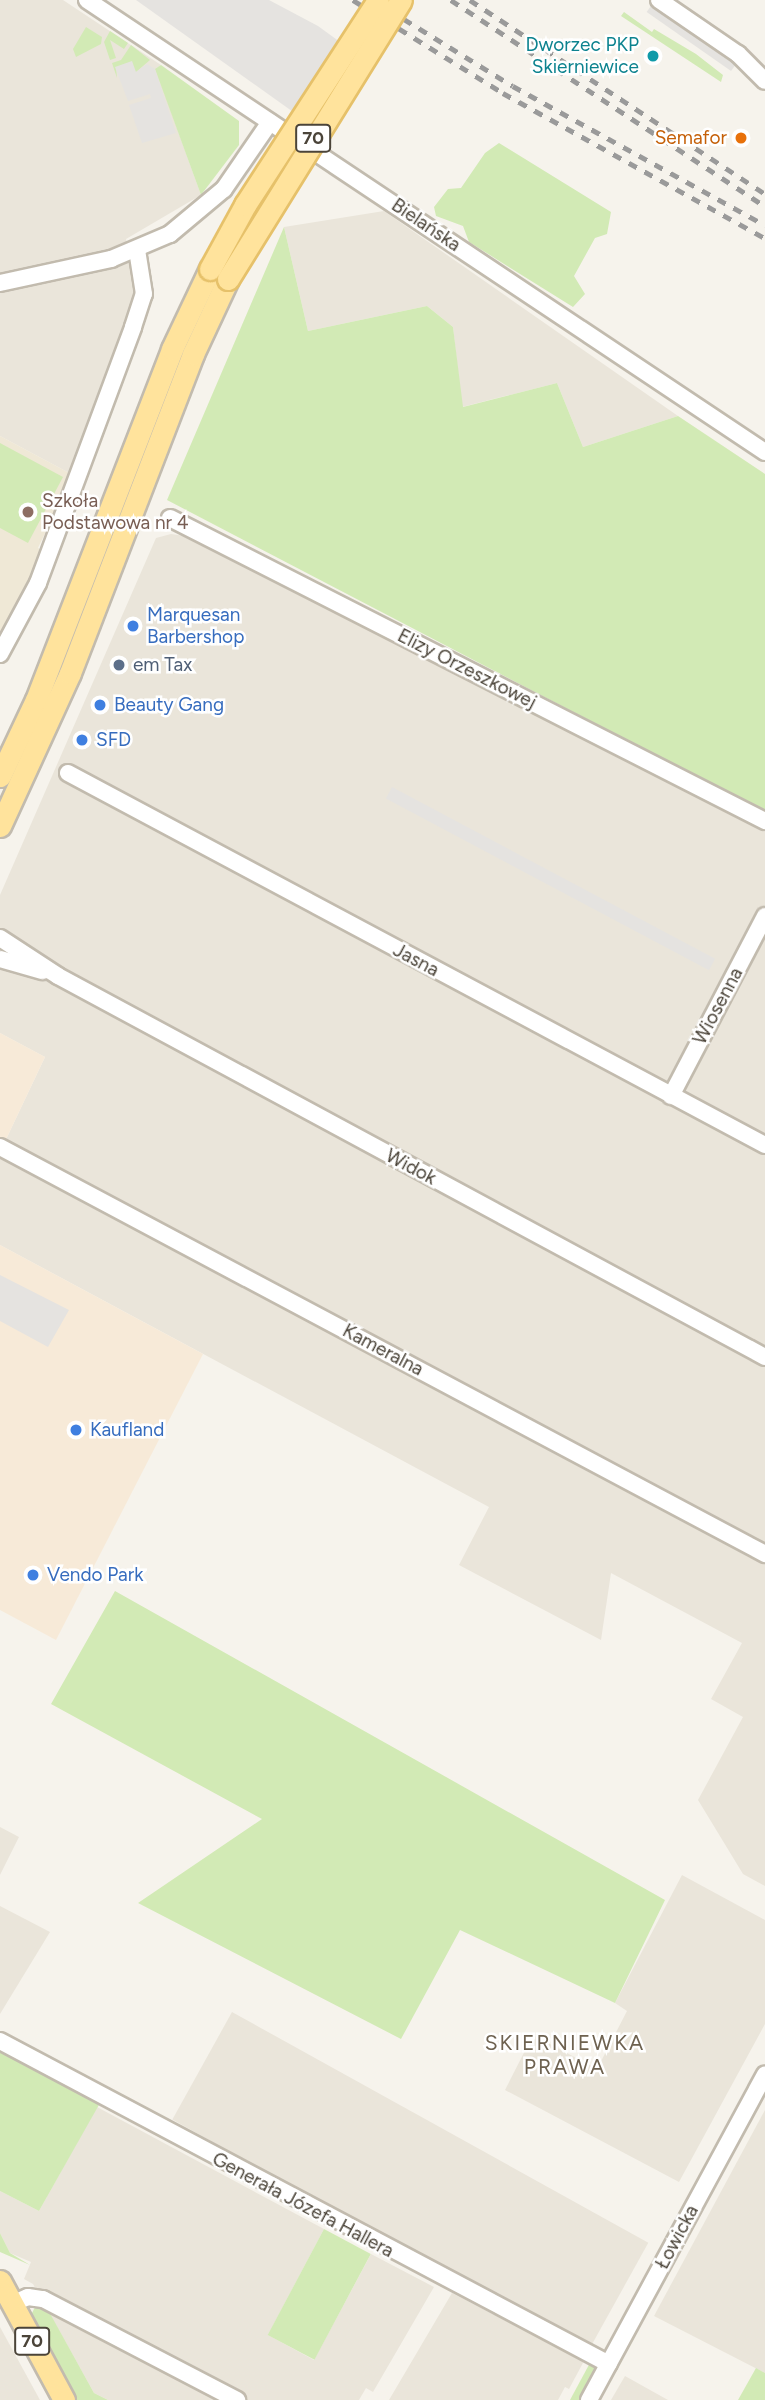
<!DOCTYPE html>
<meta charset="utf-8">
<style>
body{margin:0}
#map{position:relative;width:765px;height:2400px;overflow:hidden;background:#f6f3ec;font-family:Figtree,sans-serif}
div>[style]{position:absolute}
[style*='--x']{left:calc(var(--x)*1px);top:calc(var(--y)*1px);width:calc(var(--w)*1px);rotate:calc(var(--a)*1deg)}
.residential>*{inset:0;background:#eae5da;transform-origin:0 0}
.commercial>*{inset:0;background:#f7ead8}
.education>*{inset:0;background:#efe8d6}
.green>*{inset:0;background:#d2eab5;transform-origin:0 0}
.parking>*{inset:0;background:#e5e3e0;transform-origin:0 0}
.roads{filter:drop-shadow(2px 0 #c2bbae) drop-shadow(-2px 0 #c2bbae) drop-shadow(0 2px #c2bbae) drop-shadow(0 -2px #c2bbae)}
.minor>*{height:16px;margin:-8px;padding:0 8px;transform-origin:8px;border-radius:8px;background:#fff}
.major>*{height:21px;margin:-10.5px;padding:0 10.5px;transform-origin:10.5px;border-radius:10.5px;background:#ffe39c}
.rail>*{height:4.5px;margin-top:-2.25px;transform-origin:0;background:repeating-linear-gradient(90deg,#9a9a9a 0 9px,transparent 0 18px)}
.bridges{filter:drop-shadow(2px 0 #e6c16a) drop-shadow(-2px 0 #e6c16a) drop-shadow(0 2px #e6c16a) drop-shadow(0 -2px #e6c16a)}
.major-bridge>*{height:21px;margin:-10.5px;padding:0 10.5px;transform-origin:10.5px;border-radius:10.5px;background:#ffe39c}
.dots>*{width:19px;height:19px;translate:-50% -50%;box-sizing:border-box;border:4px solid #fff;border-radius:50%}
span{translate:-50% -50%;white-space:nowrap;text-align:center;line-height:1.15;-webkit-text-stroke:5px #fff;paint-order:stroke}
.shield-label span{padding:2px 5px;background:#fff;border:2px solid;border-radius:5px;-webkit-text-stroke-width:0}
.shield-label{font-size:18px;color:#4b4439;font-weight:700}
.culture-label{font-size:19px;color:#0d838f}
.right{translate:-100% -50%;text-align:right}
.food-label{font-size:19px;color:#c56008}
.street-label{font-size:19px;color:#4b4439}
.education-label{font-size:19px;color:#785e54}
.left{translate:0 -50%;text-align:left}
.shop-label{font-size:19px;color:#366cbe}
.service-label{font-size:19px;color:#4e5e75}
.neighbourhood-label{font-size:21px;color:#6e6250;letter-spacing:2px}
</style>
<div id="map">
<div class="residential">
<div style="clip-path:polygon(0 0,63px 0,161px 65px,156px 70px,201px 195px,126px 239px,139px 292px,73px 475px,0 436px)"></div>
<div style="clip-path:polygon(384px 211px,678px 416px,583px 447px,557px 383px,462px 407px,453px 327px,427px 306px,308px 331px,284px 227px)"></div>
<div style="clip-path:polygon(171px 534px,185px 536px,765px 832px,765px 1886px,743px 1874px,698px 1800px,743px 1717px,711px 1699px,742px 1643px,611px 1573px,601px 1640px,459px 1565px,489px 1507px,0 1245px,0 1152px,45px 1057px,0 1033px,0 895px,156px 538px)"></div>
<div style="clip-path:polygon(0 1827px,19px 1837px,0 1875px)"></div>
<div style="clip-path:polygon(682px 1875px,765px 1920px,765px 2024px,679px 2182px,505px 2090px,533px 2035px,597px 2069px,627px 2011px,615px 2003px)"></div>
<div style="clip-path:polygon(0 1906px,50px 1932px,0 2014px)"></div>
<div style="left:232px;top:2012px;width:476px;height:123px;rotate:29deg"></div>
<div style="clip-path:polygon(97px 2107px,324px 2229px,268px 2335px,314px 2360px,371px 2254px,434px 2287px,373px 2392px,366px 2388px,359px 2400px,108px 2400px,94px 2393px,33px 2284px,24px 2279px,31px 2262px,10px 2253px,0 2233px,0 2191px,39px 2211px)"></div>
<div style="clip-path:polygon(765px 2110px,765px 2373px,654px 2316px)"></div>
<div style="clip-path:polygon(452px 2293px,584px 2361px,569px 2389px,565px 2387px,558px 2400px,389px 2400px)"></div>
<div style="clip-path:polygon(0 2327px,40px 2400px,0 2400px)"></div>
<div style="clip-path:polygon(625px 2376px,668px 2400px,611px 2400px)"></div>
</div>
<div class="commercial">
<div style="clip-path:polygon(0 1033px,45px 1057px,0 1152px)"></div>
<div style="clip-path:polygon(0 1245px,203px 1354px,56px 1640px,0 1610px)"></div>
</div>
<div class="education">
<div style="clip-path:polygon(0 436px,73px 475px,38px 548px,47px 553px,0 648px)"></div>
</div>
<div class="green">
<div style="clip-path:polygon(624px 12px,652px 32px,654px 29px,696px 54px,723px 75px,721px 82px,621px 16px)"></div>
<div style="clip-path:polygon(86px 27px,102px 37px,101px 44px,76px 57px,73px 49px)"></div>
<div style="clip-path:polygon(110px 31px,128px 43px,124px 49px,110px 40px,116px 58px,110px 60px,104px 42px)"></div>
<div style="clip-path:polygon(131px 45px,150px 60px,136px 72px,116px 67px,117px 78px,112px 63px,121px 60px)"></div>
<div style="clip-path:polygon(161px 65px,239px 121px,239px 145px,201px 195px,155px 69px)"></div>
<div style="clip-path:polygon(499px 143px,611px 212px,607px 234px,595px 238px,574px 276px,585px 294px,573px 307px,469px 242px,463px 226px,436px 216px,434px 207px,448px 189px,461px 188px,485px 153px)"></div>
<div style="clip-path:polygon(284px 227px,308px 331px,427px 306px,453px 327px,463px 407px,557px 383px,583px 447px,678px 416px,765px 474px,765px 812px,167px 500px)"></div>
<div style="clip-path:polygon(0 443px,63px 477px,28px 543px,0 528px)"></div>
<div style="clip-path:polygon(115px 1591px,665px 1900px,615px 2003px,460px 1930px,401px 2039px,138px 1903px,262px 1819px,51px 1704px)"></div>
<div style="clip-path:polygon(0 2049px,100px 2103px,39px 2211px,0 2191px)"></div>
<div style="left:324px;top:2229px;width:53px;height:120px;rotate:28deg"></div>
<div style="clip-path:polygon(0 2233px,10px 2253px,30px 2265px,0 2252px)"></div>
<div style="clip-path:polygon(36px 2305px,47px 2308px,94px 2393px,108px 2400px,76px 2400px,31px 2315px)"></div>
<div style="clip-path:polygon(591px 2361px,596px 2369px,579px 2400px,570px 2400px)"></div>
<div style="clip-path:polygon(756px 2368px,765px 2373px,765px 2400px,738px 2400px)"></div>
</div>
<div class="parking">
<div style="clip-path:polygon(136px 0,269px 0,318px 26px,373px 66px,331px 139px)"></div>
<div style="left:653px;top:3px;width:103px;height:11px;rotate:35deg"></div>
<div style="clip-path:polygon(132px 61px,136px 72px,147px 64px,155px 69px,176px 133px,142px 143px,129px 105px,151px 98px,150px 94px,128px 101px,115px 67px)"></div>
<div style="left:392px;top:787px;width:366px;height:13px;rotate:28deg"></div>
<div style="clip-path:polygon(0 1275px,69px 1310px,48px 1347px,0 1321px)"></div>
</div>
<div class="roads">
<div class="minor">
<div style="--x:87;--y:0;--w:815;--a:33.69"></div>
<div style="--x:659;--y:0;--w:96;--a:34.4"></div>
<div style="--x:738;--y:54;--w:38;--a:45"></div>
<div style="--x:0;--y:283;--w:114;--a:-12.2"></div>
<div style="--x:111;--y:259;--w:64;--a:-23"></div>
<div style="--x:170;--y:234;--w:70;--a:-39.8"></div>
<div style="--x:224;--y:189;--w:81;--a:-55.5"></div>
<div style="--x:170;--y:518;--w:668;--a:26.99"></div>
<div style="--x:0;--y:654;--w:81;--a:-61.8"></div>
<div style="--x:38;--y:583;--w:273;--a:-69.6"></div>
<div style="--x:133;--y:327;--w:35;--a:-72"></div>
<div style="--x:144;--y:294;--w:45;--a:-99"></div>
<div style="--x:68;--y:773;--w:790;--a:28.09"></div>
<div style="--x:0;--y:938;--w:69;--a:33.2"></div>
<div style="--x:58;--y:976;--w:803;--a:28.32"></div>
<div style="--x:0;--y:959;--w:44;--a:15.9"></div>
<div style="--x:671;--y:1096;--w:203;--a:-62.4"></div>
<div style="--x:0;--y:1147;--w:867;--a:28.01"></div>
<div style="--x:0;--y:2041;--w:689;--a:27.94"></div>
<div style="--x:12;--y:2304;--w:17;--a:-24"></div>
<div style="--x:28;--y:2297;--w:15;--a:8"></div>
<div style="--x:43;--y:2299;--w:219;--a:27.5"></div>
<div style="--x:589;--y:2400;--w:370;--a:-61.6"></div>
</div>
<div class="major">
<div style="--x:0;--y:776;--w:84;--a:-64.7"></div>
<div style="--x:36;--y:700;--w:376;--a:-68.8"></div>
<div style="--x:172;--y:349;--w:89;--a:-64.6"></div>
<div style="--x:0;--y:826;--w:168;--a:-65.4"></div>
<div style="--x:70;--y:673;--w:342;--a:-68.9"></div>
<div style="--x:193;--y:354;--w:83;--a:-65"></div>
<div style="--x:0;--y:2281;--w:135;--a:61.7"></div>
</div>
</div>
<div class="rail">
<div style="--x:353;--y:0;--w:176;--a:31.8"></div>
<div style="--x:503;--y:93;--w:299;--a:29"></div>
<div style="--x:373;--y:0;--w:164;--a:31.6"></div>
<div style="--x:513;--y:86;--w:288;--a:28.9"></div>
<div style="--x:451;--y:0;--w:376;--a:33.3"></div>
<div style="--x:470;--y:0;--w:353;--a:33.3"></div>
</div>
<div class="bridges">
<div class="major-bridge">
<div style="--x:210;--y:269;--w:73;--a:-61.3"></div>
<div style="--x:245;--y:205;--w:244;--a:-57"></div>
<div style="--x:228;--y:279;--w:328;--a:-58.2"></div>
</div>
</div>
<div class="dots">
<div style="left:653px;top:56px;background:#0f9aa8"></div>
<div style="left:741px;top:138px;background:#e8710a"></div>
<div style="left:28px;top:512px;background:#8d6e63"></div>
<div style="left:133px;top:626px;background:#3f7fe0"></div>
<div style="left:119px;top:665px;background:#5c6f8a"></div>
<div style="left:100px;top:705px;background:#3f7fe0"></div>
<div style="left:82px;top:740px;background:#3f7fe0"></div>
<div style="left:76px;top:1430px;background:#3f7fe0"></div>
<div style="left:33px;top:1575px;background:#3f7fe0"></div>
</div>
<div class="shield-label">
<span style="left:313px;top:138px">70</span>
<span style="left:32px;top:2341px">70</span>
</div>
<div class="culture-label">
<span class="right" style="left:639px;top:56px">Dworzec PKP<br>Skierniewice</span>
</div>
<div class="food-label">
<span class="right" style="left:727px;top:138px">Semafor</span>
</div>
<div class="street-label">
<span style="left:426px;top:225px;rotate:34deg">Bielańska</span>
<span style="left:467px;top:669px;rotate:27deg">Elizy Orzeszkowej</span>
<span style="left:416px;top:960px;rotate:28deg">Jasna</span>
<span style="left:718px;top:1006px;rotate:-62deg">Wiosenna</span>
<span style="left:411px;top:1167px;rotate:28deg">Widok</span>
<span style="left:383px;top:1350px;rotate:28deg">Kameralna</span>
<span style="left:303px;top:2205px;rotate:28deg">Generała Józefa Hallera</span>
<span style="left:677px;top:2237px;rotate:-62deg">Łowicka</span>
</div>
<div class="education-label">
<span class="left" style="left:42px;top:512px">Szkoła<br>Podstawowa nr 4</span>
</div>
<div class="shop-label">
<span class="left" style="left:147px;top:626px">Marquesan<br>Barbershop</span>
<span class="left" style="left:114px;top:705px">Beauty Gang</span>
<span class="left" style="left:96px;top:740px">SFD</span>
<span class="left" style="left:90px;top:1430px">Kaufland</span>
<span class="left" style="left:47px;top:1575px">Vendo Park</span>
</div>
<div class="service-label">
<span class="left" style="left:133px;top:665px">em Tax</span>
</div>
<div class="neighbourhood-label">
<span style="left:565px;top:2055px">SKIERNIEWKA<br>PRAWA</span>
</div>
</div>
